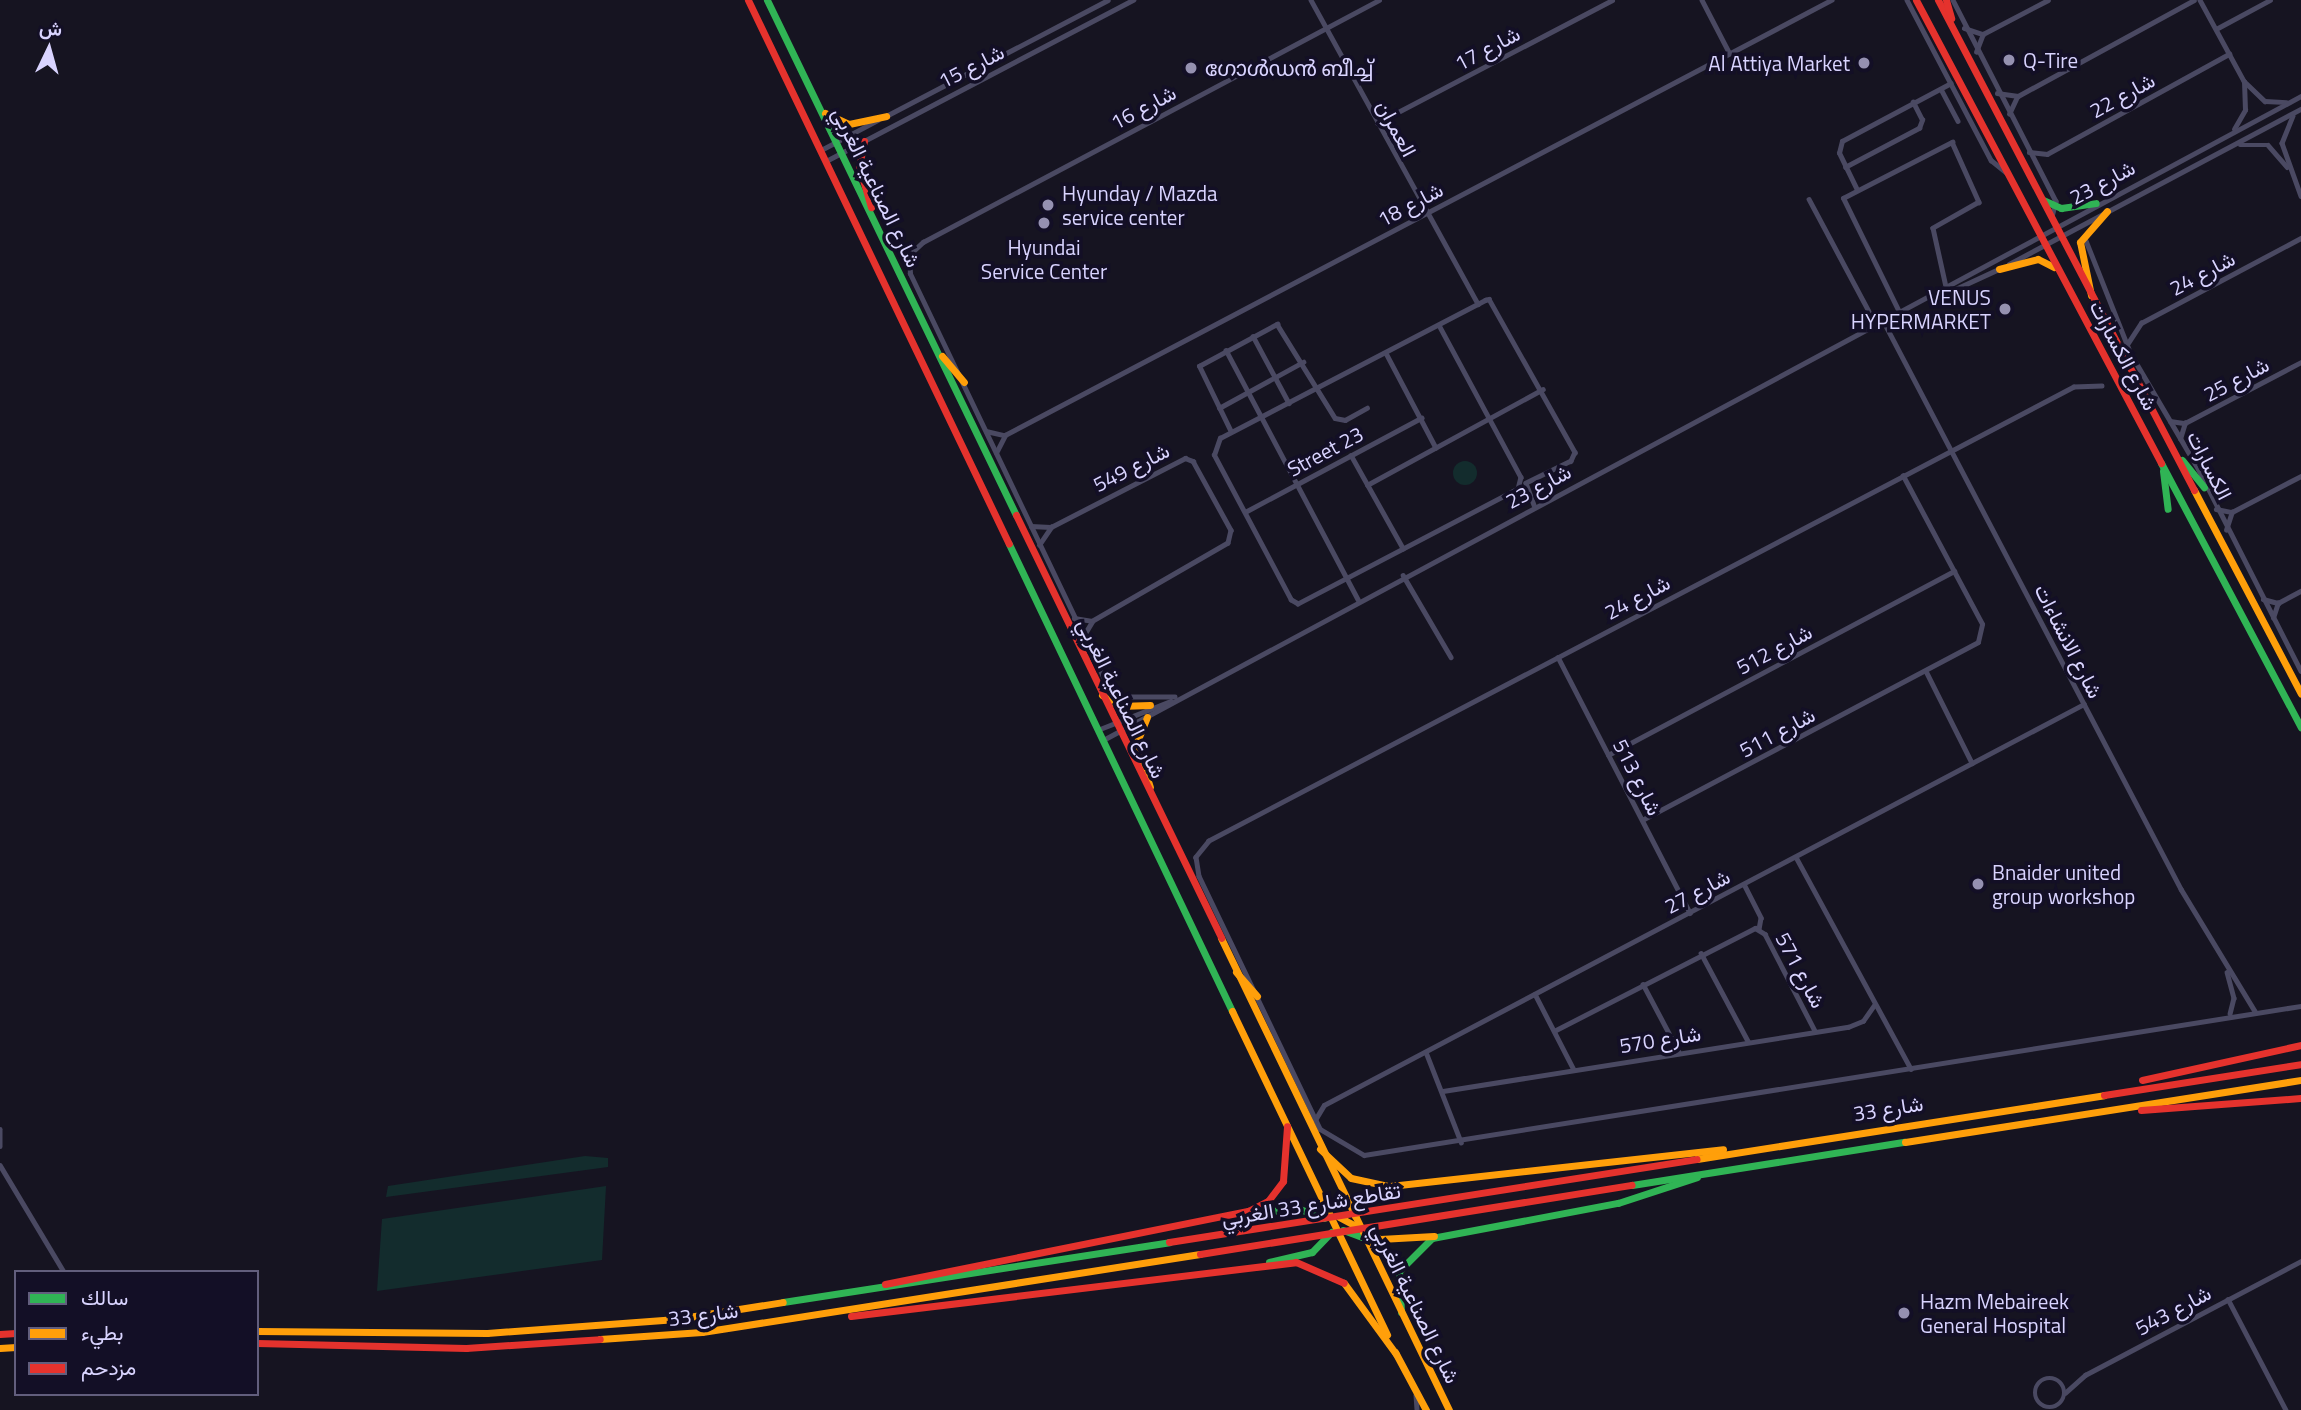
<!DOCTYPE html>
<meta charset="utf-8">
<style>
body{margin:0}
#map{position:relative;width:2301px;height:1410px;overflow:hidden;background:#161421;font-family:"Titillium Web",Vazirmatn,"Noto Sans Malayalam",sans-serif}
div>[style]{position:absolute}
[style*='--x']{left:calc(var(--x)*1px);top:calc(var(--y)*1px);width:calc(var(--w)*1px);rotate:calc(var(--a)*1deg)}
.green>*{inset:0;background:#132c2d}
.round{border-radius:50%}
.street>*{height:4.5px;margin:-2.25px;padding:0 2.25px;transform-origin:2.25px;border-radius:2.25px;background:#4a4962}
.street>.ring{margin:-2.25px;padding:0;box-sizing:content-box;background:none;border:4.5px solid #4a4962;border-radius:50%}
.fast>*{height:7px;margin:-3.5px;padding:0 3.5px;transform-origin:3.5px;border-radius:3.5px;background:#30b455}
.slow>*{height:7px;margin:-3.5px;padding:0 3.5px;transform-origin:3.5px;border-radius:3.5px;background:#ff9f0a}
.jam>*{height:7px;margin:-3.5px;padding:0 3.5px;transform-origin:3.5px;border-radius:3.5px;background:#e5322d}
.dots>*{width:19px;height:19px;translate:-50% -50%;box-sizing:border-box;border:4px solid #130f26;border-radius:50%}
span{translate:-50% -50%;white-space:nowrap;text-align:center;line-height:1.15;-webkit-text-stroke:7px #130f26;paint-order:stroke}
.street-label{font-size:21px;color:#d9d4ff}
.poi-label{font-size:21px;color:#d9d4ff}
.left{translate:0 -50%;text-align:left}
.right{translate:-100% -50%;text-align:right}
.legend{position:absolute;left:14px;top:1270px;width:245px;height:126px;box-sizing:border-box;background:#130f26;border:2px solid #625e7d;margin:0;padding:9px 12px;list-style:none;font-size:21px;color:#d9d4ff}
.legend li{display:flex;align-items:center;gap:14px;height:35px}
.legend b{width:35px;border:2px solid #625e7d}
.north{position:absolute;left:14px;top:14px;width:70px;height:70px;-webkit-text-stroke:5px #130f26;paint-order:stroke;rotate:5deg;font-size:19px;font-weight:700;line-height:28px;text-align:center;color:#d9d4ff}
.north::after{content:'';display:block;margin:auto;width:24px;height:32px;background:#d9d4ff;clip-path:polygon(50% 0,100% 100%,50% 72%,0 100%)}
</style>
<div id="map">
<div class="green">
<div class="round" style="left:1453px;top:461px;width:24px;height:24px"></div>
<div style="clip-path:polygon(585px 1156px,608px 1158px,608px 1167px,386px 1197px,388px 1186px)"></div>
<div style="clip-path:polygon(606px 1186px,602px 1260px,377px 1291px,382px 1219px)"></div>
</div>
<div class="street">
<div style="--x:1311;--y:0;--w:347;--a:61.2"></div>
<div style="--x:1702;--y:0;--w:59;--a:62.6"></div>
<div style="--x:1907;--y:0;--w:181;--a:62.3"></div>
<div style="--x:1991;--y:160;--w:21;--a:39"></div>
<div style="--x:1953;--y:0;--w:226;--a:62.9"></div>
<div style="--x:2056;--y:201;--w:16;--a:104"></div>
<div style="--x:2200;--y:0;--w:92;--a:61.5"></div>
<div style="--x:2244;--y:81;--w:29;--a:44"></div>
<div style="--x:2265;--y:101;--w:21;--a:3"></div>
<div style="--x:1964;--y:28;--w:20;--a:18"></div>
<div style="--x:1983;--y:34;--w:73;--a:-27.6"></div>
<div style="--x:2216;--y:29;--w:61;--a:-28.2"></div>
<div style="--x:1976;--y:52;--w:19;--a:-69"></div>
<div style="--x:1941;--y:89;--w:36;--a:62"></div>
<div style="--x:1997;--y:93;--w:21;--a:8"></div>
<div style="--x:2018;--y:96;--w:200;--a:-28.6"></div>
<div style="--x:2009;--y:114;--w:19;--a:-65"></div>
<div style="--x:886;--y:116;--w:250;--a:-27.6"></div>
<div style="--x:2293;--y:116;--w:29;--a:112"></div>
<div style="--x:2282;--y:143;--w:56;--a:70.3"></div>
<div style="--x:1377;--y:123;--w:265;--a:-27.6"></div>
<div style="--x:2234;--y:129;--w:22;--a:-60"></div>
<div style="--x:2245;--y:110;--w:28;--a:-92"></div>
<div style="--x:2240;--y:145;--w:28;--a:0"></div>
<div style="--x:2268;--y:145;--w:29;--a:49"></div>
<div style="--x:821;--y:150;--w:64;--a:-27.8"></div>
<div style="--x:2029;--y:152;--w:18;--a:6"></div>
<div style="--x:2047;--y:154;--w:208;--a:-28.8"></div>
<div style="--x:826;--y:161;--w:347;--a:-27.7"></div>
<div style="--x:1845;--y:167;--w:84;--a:-27.8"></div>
<div style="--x:1919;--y:128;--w:9;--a:-69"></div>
<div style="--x:1922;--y:120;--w:20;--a:-117"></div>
<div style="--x:1857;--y:190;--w:41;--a:-115.9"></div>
<div style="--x:1839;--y:153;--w:12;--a:-76"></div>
<div style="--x:1842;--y:141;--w:123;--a:-28"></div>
<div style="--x:1809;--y:199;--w:146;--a:61.9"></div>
<div style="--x:2085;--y:238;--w:125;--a:68.4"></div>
<div style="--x:2131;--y:354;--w:134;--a:59.6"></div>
<div style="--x:2199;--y:470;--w:225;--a:63.1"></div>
<div style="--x:2009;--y:264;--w:331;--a:-28"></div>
<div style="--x:1949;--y:292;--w:57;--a:-24.8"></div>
<div style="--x:1901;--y:316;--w:131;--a:-116.2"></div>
<div style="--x:1843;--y:198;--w:123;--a:-27.2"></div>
<div style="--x:1952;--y:142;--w:66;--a:65.8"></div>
<div style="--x:1979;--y:202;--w:53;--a:150.5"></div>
<div style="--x:1933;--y:228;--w:65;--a:77.5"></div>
<div style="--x:1885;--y:324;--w:638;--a:62.35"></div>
<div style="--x:2181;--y:889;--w:143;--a:58.8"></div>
<div style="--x:1439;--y:325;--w:173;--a:61.7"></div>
<div style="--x:1521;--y:477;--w:12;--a:104"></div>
<div style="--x:1518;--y:489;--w:248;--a:152.4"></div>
<div style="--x:1298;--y:604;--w:8;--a:-150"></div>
<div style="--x:1291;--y:600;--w:164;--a:-118"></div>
<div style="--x:1214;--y:455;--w:18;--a:-71"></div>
<div style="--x:1220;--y:438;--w:299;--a:-27.5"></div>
<div style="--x:1485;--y:300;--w:4;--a:-14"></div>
<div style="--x:1489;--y:299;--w:176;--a:60.7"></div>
<div style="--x:1575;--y:452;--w:10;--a:114"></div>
<div style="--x:1571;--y:461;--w:50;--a:153.9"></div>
<div style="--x:1526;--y:483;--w:23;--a:70"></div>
<div style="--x:1253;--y:336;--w:76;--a:61.8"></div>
<div style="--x:2128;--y:343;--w:24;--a:-57"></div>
<div style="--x:2141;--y:323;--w:181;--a:-28"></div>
<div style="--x:1226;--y:350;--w:282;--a:62.1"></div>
<div style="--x:1386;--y:353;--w:107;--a:62.2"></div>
<div style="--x:2102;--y:386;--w:28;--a:178"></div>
<div style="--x:2074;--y:387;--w:977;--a:152.31"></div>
<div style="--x:1209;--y:841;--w:21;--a:129"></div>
<div style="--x:1196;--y:857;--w:19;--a:81"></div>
<div style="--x:1199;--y:876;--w:280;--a:64.4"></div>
<div style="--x:1320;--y:1129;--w:51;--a:30.6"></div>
<div style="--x:1364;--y:1155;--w:949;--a:-9.04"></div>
<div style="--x:1219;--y:408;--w:96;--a:-28.7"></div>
<div style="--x:2170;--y:421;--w:15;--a:8"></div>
<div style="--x:2185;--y:423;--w:131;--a:-27.7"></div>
<div style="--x:986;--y:431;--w:18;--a:13"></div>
<div style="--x:1231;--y:432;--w:73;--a:-115.9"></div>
<div style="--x:1199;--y:366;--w:89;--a:-28.3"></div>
<div style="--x:1277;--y:324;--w:110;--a:58.3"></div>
<div style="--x:1335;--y:418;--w:10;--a:11"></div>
<div style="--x:1345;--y:420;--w:25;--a:-29"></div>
<div style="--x:2180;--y:439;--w:17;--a:-73"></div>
<div style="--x:996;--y:453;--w:20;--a:-63"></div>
<div style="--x:1005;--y:435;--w:934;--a:-27.77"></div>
<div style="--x:1351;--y:455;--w:107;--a:60.8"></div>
<div style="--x:1367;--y:485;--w:200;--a:-28.6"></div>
<div style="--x:2216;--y:509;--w:16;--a:11"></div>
<div style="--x:2232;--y:512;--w:78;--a:-27.6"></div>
<div style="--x:1245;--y:512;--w:200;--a:-28.1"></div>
<div style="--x:1031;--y:526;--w:19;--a:3"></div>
<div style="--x:2226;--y:530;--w:19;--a:-72"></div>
<div style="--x:1039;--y:545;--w:22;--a:-56"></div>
<div style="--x:1051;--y:527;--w:151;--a:-27.2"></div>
<div style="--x:1185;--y:458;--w:9;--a:21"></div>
<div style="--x:1193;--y:461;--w:79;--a:61.2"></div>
<div style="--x:1231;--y:530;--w:13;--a:103"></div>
<div style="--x:1228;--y:543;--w:156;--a:150"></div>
<div style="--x:1093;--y:621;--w:17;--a:121"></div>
<div style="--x:1403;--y:575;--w:95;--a:59.7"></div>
<div style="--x:2263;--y:599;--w:16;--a:15"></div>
<div style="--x:2278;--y:603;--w:26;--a:-28"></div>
<div style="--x:1074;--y:618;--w:18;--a:9"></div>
<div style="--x:2273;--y:618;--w:16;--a:-72"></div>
<div style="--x:1558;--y:657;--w:288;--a:62.7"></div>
<div style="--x:1926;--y:671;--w:103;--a:63.4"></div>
<div style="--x:1175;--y:697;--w:52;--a:180"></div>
<div style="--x:1123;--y:697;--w:20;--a:-143"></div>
<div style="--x:1107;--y:685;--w:456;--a:-115.6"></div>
<div style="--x:910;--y:274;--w:19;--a:-93"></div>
<div style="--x:909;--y:255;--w:19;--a:-43"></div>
<div style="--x:923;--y:242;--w:516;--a:-27.95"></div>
<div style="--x:1100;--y:729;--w:76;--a:-21.5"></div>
<div style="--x:1105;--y:739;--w:1358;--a:-28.26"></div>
<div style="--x:1608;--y:755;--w:392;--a:-28"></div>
<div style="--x:1642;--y:820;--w:380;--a:-27.9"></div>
<div style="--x:1978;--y:642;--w:18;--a:-77"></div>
<div style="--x:1982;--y:624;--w:168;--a:-118.1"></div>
<div style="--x:1796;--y:857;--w:241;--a:61.5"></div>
<div style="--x:1744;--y:884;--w:38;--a:63"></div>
<div style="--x:1761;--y:918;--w:11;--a:100"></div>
<div style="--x:1701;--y:953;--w:100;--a:61.9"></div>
<div style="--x:2227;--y:972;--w:27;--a:75"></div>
<div style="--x:2234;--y:998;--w:16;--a:104"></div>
<div style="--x:1643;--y:984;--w:77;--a:62.1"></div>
<div style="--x:1535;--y:994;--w:85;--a:62.8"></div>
<div style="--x:1554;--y:1031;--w:226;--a:-27.1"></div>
<div style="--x:1755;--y:928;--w:12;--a:31"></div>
<div style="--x:1765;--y:934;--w:109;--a:62.7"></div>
<div style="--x:1426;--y:1052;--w:97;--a:68.7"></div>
<div style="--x:1443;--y:1091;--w:410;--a:-9"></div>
<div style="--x:1848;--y:1027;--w:16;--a:-22"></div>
<div style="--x:1863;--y:1021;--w:19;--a:-55"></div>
<div style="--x:1315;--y:1120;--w:17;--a:-59"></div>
<div style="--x:1324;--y:1105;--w:859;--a:-27.82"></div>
<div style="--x:0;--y:1129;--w:17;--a:90"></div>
<div style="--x:0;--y:1165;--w:125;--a:59.1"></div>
<div style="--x:2228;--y:1299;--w:125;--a:62.4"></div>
<div class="ring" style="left:2035px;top:1378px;width:25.5px;height:25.5px"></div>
<div style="--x:2065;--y:1393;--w:27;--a:-42"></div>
<div style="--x:2085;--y:1375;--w:244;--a:-27.8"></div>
<div style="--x:1416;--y:1395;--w:15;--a:86"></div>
</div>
<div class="fast">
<div style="--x:767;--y:0;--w:572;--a:64.2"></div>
<div style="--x:2043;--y:200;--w:20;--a:24"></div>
<div style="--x:2061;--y:208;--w:35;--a:-8"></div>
<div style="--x:2182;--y:460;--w:35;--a:51"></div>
<div style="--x:2161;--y:463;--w:299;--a:62.1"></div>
<div style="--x:2163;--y:471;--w:38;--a:83"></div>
<div style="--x:1009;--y:544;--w:518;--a:64.47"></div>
<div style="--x:1632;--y:1185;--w:276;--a:-9"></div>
<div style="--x:1243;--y:1215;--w:54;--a:-7.4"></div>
<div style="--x:1297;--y:1208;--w:29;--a:20"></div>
<div style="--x:1343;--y:1230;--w:23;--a:20"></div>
<div style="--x:1269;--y:1262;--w:44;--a:-13.1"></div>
<div style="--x:1312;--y:1252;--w:28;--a:-46"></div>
<div style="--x:783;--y:1302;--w:391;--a:-8.8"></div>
<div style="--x:1401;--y:1312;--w:41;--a:-92.8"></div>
<div style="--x:1399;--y:1271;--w:47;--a:-45"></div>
<div style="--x:1432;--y:1238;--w:189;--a:-10.7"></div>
<div style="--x:1618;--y:1203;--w:83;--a:-18.2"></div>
</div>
<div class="slow">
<div style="--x:825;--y:113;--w:26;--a:25"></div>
<div style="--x:849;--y:124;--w:38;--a:-12"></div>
<div style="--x:1999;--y:269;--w:40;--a:-14.4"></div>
<div style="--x:2038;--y:259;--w:18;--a:27"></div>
<div style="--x:2091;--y:295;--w:54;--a:-101.7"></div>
<div style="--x:2080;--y:242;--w:41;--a:-48.9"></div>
<div style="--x:942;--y:356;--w:34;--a:50"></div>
<div style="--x:2194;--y:490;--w:230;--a:62.3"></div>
<div style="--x:1102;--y:695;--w:20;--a:33"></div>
<div style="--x:1119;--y:706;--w:31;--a:-2"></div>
<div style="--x:1147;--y:717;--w:29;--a:112"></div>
<div style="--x:1136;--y:744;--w:45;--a:72"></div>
<div style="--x:1221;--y:938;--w:524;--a:64.22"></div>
<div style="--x:1236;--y:972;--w:32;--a:49"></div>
<div style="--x:1232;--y:1011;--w:359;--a:64.4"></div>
<div style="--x:1905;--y:1142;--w:401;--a:-8.9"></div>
<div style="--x:1320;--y:1149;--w:42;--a:43.1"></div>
<div style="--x:1351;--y:1178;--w:40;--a:12"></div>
<div style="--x:1390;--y:1186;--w:335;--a:-6.3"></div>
<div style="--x:1697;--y:1159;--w:412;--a:-8.9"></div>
<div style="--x:1355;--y:1216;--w:19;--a:-65"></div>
<div style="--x:1363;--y:1199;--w:31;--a:-22"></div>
<div style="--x:1339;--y:1217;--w:47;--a:28.2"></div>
<div style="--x:1380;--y:1239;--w:54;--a:-3.2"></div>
<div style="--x:1344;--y:1283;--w:88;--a:53.8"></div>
<div style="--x:257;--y:1331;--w:230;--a:0.5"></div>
<div style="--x:487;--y:1333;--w:190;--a:-4.2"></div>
<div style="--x:676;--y:1319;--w:108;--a:-9"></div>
<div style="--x:600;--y:1339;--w:102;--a:-3.9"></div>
<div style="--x:702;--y:1332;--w:504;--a:-8.9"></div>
<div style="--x:0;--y:1348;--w:16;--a:-4"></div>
<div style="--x:1395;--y:1352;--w:66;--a:61.9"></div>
</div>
<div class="jam">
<div style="--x:748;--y:0;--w:603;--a:64.37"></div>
<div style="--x:1916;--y:0;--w:524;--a:62.11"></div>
<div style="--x:1938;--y:0;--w:553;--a:62.42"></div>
<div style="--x:1946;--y:0;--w:19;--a:74"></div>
<div style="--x:864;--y:141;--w:25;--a:101"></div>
<div style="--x:859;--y:166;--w:43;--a:73.7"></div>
<div style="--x:1016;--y:515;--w:470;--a:64.1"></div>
<div style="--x:2142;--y:1080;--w:163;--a:-12.4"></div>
<div style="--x:2104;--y:1095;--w:199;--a:-8.9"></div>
<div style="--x:2141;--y:1110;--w:160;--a:-4.3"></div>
<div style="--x:1169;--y:1242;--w:534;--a:-8.93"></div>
<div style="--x:1200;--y:1254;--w:437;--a:-9.1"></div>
<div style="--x:885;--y:1284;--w:370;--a:-11.4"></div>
<div style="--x:1248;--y:1211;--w:22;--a:-27"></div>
<div style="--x:1268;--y:1201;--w:25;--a:-53"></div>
<div style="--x:1283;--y:1181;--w:55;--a:-85.8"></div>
<div style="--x:851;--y:1316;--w:448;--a:-6.9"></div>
<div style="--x:1296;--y:1262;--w:52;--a:23.6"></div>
<div style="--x:0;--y:1334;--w:16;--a:-4"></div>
<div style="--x:257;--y:1343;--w:209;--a:1.4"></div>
<div style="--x:466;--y:1348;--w:134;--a:-3.8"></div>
</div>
<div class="dots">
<div style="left:2009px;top:60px;background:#9591b1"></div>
<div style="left:1864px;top:63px;background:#9591b1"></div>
<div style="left:1191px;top:68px;background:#9591b1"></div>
<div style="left:1048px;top:205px;background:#9591b1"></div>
<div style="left:1044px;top:223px;background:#9591b1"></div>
<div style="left:2005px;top:309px;background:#9591b1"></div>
<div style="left:1978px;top:884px;background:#9591b1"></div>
<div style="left:1904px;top:1313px;background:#9591b1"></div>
</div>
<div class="street-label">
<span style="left:1487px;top:48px;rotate:-28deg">شارع 17</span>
<span style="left:971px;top:66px;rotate:-27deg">شارع 15</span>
<span style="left:2122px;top:95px;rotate:-29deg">شارع 22</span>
<span style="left:1143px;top:107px;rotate:-28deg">شارع 16</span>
<span style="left:1397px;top:128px;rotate:62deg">العمران</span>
<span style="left:2102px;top:182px;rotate:-28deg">شارع 23</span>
<span style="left:877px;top:187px;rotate:64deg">شارع الصناعية الغربي</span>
<span style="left:1410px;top:204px;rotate:-28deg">شارع 18</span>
<span style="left:2202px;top:273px;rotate:-28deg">شارع 24</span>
<span style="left:2124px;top:355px;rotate:62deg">شارع الكسارات</span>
<span style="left:2236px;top:379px;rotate:-28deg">شارع 25</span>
<span style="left:1325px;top:451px;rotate:-28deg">Street 23</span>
<span style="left:2210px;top:465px;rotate:63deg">الكسارات</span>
<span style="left:1131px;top:467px;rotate:-27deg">شارع 549</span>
<span style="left:1538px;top:486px;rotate:-28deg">شارع 23</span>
<span style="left:1637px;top:597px;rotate:-28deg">شارع 24</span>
<span style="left:2069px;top:641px;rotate:63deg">شارع الانشاءات</span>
<span style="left:1774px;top:649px;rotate:-28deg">شارع 512</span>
<span style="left:1122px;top:698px;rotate:64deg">شارع الصناعية الغربي</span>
<span style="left:1777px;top:732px;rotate:-28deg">شارع 511</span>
<span style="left:1638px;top:777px;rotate:63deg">شارع 513</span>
<span style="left:1697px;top:891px;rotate:-28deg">شارع 27</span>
<span style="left:1801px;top:970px;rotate:62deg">شارع 571</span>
<span style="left:1660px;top:1039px;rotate:-9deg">شارع 570</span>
<span style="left:1888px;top:1108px;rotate:-9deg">شارع 33</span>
<span style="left:1311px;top:1204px;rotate:-9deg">تقاطع شارع 33 الغربي</span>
<span style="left:1416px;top:1303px;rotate:64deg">شارع الصناعية الغربي</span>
<span style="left:2173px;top:1310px;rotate:-28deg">شارع 543</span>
<span style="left:703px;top:1314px;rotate:-7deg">شارع 33</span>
</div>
<div class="poi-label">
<span class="left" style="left:2023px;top:60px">Q-Tire</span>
<span class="right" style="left:1850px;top:63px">Al Attiya Market</span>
<span class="left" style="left:1205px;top:68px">ഗോൾഡൻ ബീച്ച്</span>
<span class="left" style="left:1062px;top:205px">Hyunday / Mazda<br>service center</span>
<span style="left:1044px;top:259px">Hyundai<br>Service Center</span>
<span class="right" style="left:1991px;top:309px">VENUS<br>HYPERMARKET</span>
<span class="left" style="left:1992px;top:884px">Bnaider united<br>group workshop</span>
<span class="left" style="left:1920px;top:1313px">Hazm Mebaireek<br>General Hospital</span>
</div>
<ul class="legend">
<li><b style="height:9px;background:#30b455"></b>سالك</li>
<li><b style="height:9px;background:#ff9f0a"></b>بطيء</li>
<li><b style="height:9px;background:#e5322d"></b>مزدحم</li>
</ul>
<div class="north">ش</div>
</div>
